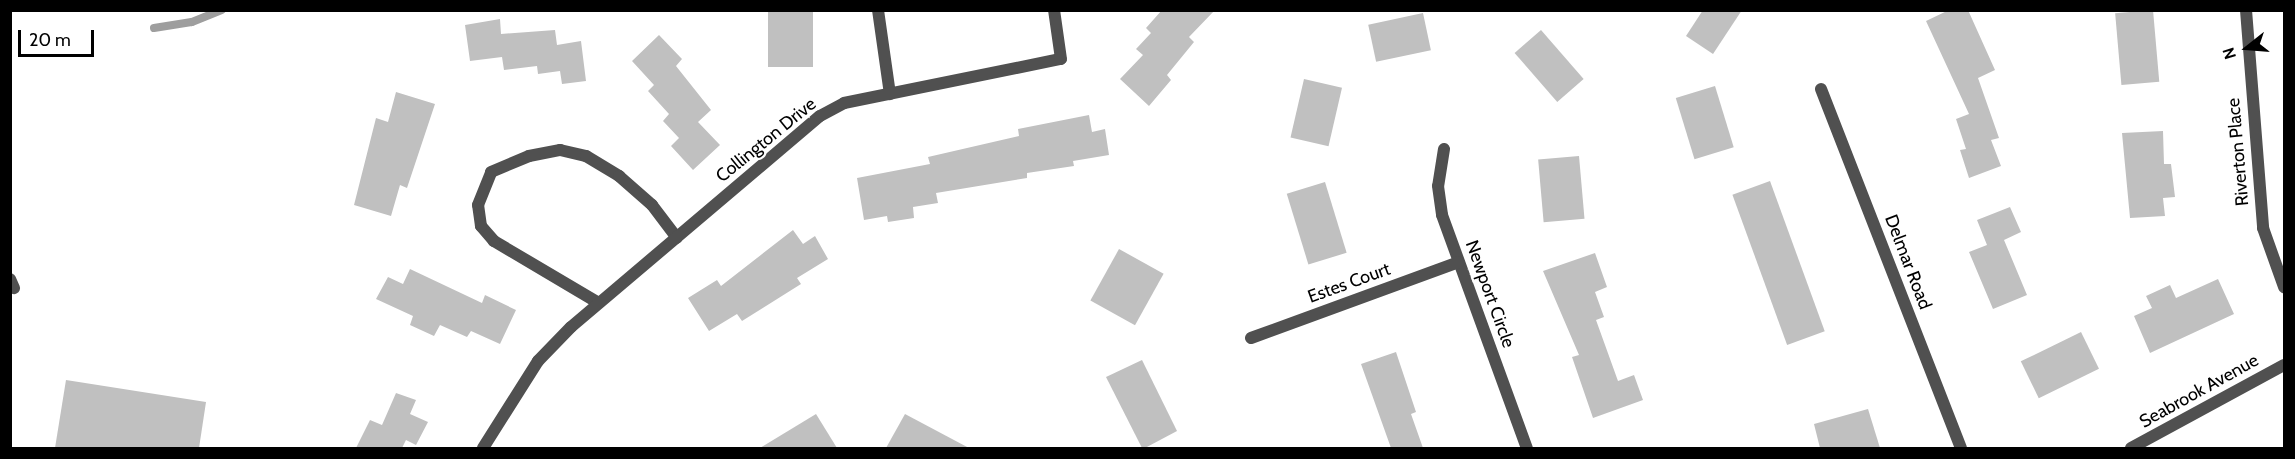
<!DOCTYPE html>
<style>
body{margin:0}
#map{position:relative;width:2295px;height:459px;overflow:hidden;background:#fff;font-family:Cabin,sans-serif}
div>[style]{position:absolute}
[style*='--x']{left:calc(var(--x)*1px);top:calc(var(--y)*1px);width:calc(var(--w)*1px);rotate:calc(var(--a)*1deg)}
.stream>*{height:8px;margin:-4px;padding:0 4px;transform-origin:4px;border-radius:4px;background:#9e9e9e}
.building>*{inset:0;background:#c0c0c0;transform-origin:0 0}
.lane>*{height:12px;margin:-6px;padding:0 6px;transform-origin:6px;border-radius:6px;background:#505050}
.street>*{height:12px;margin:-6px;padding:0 6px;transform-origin:6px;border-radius:6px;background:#505050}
span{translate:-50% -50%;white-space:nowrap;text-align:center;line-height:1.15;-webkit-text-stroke:4.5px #fff;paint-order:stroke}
.street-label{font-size:18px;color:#000}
.frame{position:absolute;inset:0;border:12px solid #000;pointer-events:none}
.north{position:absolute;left:2217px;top:18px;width:60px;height:60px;-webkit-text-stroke:4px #fff;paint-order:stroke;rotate:253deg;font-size:16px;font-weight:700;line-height:24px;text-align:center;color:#000}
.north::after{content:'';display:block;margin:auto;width:21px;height:27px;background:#000;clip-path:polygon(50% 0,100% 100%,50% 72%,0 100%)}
.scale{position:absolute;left:18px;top:30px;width:76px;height:27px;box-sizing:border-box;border:3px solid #000;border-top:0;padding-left:8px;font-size:18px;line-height:21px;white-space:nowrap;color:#000;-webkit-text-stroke:4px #fff;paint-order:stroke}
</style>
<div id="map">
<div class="stream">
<div style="--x:154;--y:28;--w:38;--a:-9"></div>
<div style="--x:192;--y:22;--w:32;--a:-22"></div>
</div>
<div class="building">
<div style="left:768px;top:10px;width:45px;height:57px"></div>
<div style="clip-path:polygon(1162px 10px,1215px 10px,1189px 37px,1194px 42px,1167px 75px,1171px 80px,1149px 106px,1120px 79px,1143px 55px,1136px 49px,1151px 33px,1146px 28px)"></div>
<div style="clip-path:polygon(1703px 10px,1742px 10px,1713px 54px,1686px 36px)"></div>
<div style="clip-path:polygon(1949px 10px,1968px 10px,1995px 70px,1978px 78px,1999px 138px,1991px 140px,2001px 166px,1969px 178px,1960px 150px,1966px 149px,1956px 119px,1969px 114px,1926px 21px)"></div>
<div style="left:2153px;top:10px;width:72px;height:38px;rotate:85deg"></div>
<div style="left:1423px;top:13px;width:38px;height:56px;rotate:78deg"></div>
<div style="clip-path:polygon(500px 19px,501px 34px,555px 30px,557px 45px,581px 41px,586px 81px,562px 84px,560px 71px,538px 74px,537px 66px,504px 70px,502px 57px,470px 61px,465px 25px)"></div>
<div style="left:1541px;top:30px;width:65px;height:35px;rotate:49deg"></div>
<div style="clip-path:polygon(659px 35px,682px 59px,676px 66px,711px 110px,698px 122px,720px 145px,693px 170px,671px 146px,679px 138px,663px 121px,669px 114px,648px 91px,654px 85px,632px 61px)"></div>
<div style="left:1304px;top:79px;width:39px;height:60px;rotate:13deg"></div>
<div style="left:1715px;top:86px;width:64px;height:41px;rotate:73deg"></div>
<div style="clip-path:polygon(396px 92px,435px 104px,407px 188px,400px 185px,391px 216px,354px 205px,376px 118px,388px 122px)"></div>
<div style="clip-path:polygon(1089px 115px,1092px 132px,1105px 129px,1109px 155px,1073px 161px,1074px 166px,1027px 173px,1027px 178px,936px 193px,938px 203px,913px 207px,914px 218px,888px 222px,887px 216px,864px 220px,857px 178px,930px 164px,928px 157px,1019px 136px,1018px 129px)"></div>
<div style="clip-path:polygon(2163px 131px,2164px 164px,2171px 164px,2175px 197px,2163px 198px,2165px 216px,2130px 218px,2122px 133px)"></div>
<div style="left:1579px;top:156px;width:63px;height:41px;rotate:85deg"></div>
<div style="left:1770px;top:181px;width:160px;height:40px;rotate:70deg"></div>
<div style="left:1325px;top:182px;width:74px;height:40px;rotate:73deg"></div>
<div style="clip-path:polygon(2010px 207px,2021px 232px,2004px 240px,2027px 295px,1993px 309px,1969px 252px,1987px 245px,1977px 220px)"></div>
<div style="clip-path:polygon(793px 230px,803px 244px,815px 236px,828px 259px,797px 278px,801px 284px,742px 321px,737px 314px,709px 331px,688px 298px,717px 280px,721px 286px)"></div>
<div style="left:1119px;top:249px;width:51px;height:59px;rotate:29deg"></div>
<div style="clip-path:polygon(1595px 253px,1607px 287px,1595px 292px,1604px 317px,1596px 320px,1618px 381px,1634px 375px,1643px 400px,1593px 418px,1572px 357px,1579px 355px,1543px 271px)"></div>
<div style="clip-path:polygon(410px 269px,482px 303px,485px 295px,516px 310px,500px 344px,471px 331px,467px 337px,440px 325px,434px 336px,410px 325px,413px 316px,376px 299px,388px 277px,403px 284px)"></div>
<div style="clip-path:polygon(2218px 279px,2234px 314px,2150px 353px,2134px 316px,2152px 308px,2146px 296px,2170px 285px,2176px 298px)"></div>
<div style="left:2081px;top:332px;width:41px;height:67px;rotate:64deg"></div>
<div style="clip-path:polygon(1396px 352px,1416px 412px,1411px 414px,1423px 448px,1391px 448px,1361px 364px)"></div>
<div style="clip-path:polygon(1142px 360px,1177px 431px,1145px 448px,1142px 448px,1106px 377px)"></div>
<div style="clip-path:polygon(66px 380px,206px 402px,199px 448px,55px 448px)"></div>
<div style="clip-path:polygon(396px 393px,416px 400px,410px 414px,428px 422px,416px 445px,406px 440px,402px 448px,356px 448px,370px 420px,382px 425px)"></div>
<div style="clip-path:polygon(1868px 409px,1880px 448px,1820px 448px,1814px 424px)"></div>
<div style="clip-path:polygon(816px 414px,837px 448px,760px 448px)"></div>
<div style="clip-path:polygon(905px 414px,969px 448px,886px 448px)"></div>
</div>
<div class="lane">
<div style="--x:10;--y:279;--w:10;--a:66"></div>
</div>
<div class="street">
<div style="--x:878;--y:10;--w:85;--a:81.9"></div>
<div style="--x:2246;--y:10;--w:219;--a:85.5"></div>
<div style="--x:2263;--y:228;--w:63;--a:70.4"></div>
<div style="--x:1821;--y:89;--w:385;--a:68.7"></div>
<div style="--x:1444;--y:149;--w:37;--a:99"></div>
<div style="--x:1438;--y:186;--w:29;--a:82"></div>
<div style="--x:1442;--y:215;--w:248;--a:70"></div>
<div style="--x:597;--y:302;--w:120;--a:-149.4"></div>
<div style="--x:494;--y:241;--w:20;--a:-131"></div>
<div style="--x:481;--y:226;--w:21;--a:-98"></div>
<div style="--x:478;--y:205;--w:35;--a:-68"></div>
<div style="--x:491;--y:172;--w:41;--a:-22.8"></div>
<div style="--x:529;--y:156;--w:32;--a:-11"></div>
<div style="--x:560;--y:150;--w:27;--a:13"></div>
<div style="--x:586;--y:156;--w:39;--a:31"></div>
<div style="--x:619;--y:176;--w:44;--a:41.3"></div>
<div style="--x:652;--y:205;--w:41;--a:52.9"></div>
<div style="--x:1251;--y:338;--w:221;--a:-20.1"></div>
<div style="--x:483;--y:448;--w:103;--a:-57.7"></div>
<div style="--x:538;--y:361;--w:47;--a:-45.9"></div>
<div style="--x:571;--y:327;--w:326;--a:-40.3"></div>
<div style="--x:820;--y:116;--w:27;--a:-28"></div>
<div style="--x:844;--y:103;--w:221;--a:-11.5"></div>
<div style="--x:1061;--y:59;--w:49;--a:-98.1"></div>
<div style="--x:2131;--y:448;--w:174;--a:-28.5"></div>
</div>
<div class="street-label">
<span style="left:766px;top:140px;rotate:-39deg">Collington Drive</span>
<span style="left:2238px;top:152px;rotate:-95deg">Riverton Place</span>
<span style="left:1908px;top:262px;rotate:69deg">Delmar Road</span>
<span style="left:1349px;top:283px;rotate:-20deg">Estes Court</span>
<span style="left:1490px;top:294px;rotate:70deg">Newport Circle</span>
<span style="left:2199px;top:391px;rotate:-29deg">Seabrook Avenue</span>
</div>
<div class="frame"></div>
<div class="north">N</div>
<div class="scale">20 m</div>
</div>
